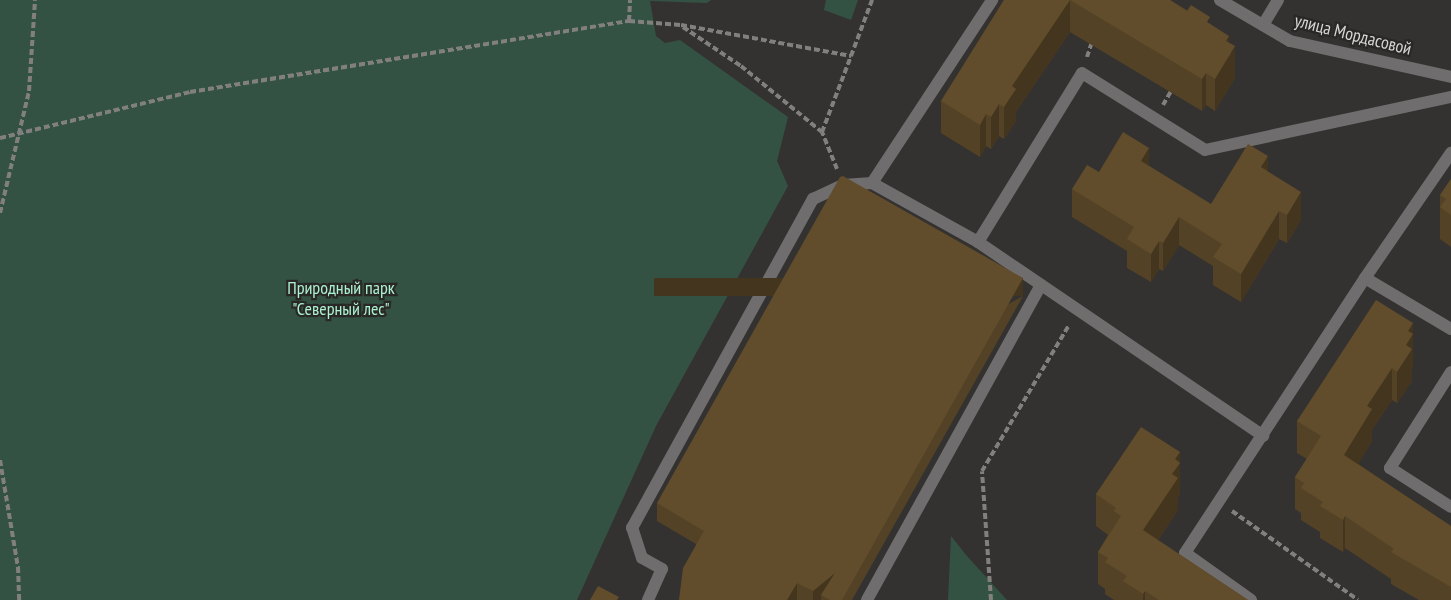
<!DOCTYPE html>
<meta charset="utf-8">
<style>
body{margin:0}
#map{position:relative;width:1451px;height:600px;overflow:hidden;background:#343230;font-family:"PT Sans Narrow",sans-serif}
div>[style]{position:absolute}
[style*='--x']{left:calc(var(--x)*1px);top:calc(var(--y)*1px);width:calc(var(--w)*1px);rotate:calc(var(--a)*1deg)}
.green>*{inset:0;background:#345244}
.path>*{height:4px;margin-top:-2px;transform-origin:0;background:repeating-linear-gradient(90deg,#82807f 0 6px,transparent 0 9px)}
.service>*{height:12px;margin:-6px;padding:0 6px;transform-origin:6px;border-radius:6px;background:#6f6d6d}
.minor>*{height:12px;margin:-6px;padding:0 6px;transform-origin:6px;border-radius:6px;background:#6f6d6d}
.wall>*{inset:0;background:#534225}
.shaded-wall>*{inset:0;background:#44361e;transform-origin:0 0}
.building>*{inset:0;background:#614d2b}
span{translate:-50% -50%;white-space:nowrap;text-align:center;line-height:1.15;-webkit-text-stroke:4.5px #2a2826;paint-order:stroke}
.street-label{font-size:18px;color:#d7d6d5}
.park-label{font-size:18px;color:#abf2d0}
</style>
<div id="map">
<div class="green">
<div style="clip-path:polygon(0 0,711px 0,707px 3px,650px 1px,656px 36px,665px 43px,680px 40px,788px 117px,777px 161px,788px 186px,656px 426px,577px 600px,0 600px)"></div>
<div style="clip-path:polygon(826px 0,858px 0,851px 20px,824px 10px)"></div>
<div style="clip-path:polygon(951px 536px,966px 555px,1007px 600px,948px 600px)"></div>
</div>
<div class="path">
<div style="--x:629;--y:21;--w:21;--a:-87"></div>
<div style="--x:683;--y:27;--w:70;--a:33.9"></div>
<div style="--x:741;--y:66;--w:104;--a:39.2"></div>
<div style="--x:1087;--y:57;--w:16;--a:-72"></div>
<div style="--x:1163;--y:105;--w:20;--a:-60"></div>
<div style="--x:0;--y:138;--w:195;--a:-13.6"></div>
<div style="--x:190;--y:92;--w:445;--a:-9.2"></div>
<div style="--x:629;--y:21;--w:52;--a:4.4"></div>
<div style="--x:681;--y:25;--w:173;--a:10.3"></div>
<div style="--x:851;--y:56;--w:60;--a:-69.4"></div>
<div style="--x:837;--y:169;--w:40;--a:-112"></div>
<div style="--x:822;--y:132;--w:81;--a:-69.1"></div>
<div style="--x:0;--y:213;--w:125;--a:-76.6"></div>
<div style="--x:29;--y:91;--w:91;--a:-86.2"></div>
<div style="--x:0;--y:460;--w:109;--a:80.5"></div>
<div style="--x:18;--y:567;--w:33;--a:88"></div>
<div style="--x:1232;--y:511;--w:154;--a:35.2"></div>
<div style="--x:991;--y:600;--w:129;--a:-94"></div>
<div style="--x:982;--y:471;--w:170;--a:-59.2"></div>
</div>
<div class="service">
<div style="--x:1263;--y:25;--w:29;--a:-59"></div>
<div style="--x:872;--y:183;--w:219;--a:-56.7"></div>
<div style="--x:978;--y:242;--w:345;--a:34.2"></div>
<div style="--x:1365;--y:278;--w:100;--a:30.7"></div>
<div style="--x:1451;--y:372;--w:114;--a:122.4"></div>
<div style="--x:1390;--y:468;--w:72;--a:32.6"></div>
<div style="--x:648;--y:600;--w:34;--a:-66"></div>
<div style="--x:662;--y:569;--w:23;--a:-151"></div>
<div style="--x:642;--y:558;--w:32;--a:-108"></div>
<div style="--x:632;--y:528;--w:376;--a:-61.2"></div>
<div style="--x:813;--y:199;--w:33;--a:-25"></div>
<div style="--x:843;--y:185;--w:29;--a:-4"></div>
<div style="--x:872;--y:183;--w:121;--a:29.1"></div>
<div style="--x:978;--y:242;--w:198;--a:-58.4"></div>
<div style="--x:1082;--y:73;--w:145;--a:32"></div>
<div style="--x:1205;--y:150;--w:252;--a:-12.2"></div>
<div style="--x:867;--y:600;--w:360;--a:-61.1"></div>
<div style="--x:1251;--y:600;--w:81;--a:-144.5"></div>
<div style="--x:1185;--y:553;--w:329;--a:-56.8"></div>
<div style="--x:1365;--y:278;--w:152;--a:-55.5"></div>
</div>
<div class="minor">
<div style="--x:1220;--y:0;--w:81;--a:30.4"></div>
<div style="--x:1290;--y:41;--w:165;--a:12.6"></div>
</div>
<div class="wall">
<div style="clip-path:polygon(1004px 0,1170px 0,1210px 24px,1229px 42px,1235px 78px,1215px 111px,1206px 105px,1202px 111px,1070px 32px,1016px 112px,1016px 121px,1004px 139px,999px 136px,991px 149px,986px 146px,980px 157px,941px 133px,941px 101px)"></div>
<div style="clip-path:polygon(1149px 166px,1211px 204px,1268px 172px,1301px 220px,1287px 243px,1279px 239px,1241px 302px,1213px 285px,1213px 266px,1179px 245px,1163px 271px,1159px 269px,1151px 282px,1127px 268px,1127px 251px,1072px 217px,1072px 189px,1099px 172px)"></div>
<div style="clip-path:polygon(1451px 179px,1451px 247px,1440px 239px,1440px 195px)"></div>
<div style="clip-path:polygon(1023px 296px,852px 600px,679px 600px,696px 544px,657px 521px,657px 503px)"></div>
<div style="clip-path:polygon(1413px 323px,1413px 366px,1412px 368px,1412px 381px,1397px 403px,1392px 400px,1372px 430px,1372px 441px,1358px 464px,1451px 526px,1451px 600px,1419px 600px,1391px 584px,1391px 579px,1345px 548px,1343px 552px,1320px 538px,1320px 532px,1301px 520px,1301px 513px,1295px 509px,1295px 477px,1307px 459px,1297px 453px,1297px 421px)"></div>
<div style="clip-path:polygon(1180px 452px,1180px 495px,1178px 497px,1178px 510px,1158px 540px,1248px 600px,1114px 600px,1105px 594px,1105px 589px,1098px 584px,1098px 552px,1108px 535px,1096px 526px,1096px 494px)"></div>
</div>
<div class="shaded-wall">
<div style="clip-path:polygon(1070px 0,1070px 32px,1016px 112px,1016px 121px,1004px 139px,1004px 107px,1012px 86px)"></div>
<div style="clip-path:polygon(1229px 36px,1229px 57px,1235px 46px,1235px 78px,1215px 111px,1215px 79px,1226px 41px)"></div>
<div style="clip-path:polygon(1206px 73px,1206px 105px,1202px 111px,1202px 79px)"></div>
<div style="clip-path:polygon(999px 104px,999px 136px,991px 149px,991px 117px)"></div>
<div style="clip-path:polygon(986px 114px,986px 146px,980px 157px,980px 125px)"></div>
<div style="clip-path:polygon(1149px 148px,1149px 176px,1141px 161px)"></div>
<div style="clip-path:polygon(1268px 156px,1268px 184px,1261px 167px)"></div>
<div style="clip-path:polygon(1301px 192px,1301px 220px,1287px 243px,1287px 215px)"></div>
<div style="clip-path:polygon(1279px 211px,1279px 239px,1241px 302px,1241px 274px)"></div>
<div style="clip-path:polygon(1179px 217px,1179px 245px,1163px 271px,1163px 243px)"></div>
<div style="clip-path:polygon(1159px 241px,1159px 269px,1151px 282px,1151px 254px)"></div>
<div style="left:1023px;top:278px;width:18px;height:369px;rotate:90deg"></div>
<div style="clip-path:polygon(1413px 323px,1413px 366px,1412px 368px,1412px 381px,1397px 403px,1397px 372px,1406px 345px,1408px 331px)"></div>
<div style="clip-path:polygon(1392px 368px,1392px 400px,1372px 430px,1372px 441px,1344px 487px,1344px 455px,1367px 406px)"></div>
<div style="clip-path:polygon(1180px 452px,1180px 495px,1178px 497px,1178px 510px,1143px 562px,1143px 530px,1172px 474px,1175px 459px)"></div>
<div style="clip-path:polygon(1345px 516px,1345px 548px,1343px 552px,1343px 520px)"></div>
<div style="clip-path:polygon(835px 573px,821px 595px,821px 600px,813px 600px,813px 591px)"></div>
<div style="clip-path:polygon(797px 583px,797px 600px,787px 600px)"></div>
<div style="clip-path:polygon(1145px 591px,1145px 600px,1143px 600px,1143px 594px)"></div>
</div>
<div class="building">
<div style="clip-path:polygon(1004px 0,1170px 0,1187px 11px,1191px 5px,1210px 17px,1207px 22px,1229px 36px,1226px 41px,1235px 46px,1215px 79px,1206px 73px,1202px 79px,1070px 0,1012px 86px,1016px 89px,1004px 107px,999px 104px,991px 117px,986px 114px,980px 125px,941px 101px)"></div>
<div style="clip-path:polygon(1123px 132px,1149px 148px,1141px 161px,1211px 204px,1248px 144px,1268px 156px,1261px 167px,1301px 192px,1287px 215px,1279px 211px,1241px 274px,1213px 257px,1222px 244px,1179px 217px,1163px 243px,1159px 241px,1151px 254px,1127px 239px,1134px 227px,1072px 189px,1087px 165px,1099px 172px)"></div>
<div style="clip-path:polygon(843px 176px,1023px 278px,842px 600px,830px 600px,821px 595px,835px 573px,813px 591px,797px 583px,787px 600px,679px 600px,683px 568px,704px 531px,657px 503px,840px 177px)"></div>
<div style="clip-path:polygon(1451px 179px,1451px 215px,1440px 207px,1446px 199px,1440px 195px)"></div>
<div style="clip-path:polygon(1376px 300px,1413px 323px,1408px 331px,1413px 334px,1406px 345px,1412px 349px,1397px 372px,1392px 368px,1367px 406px,1372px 409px,1344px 455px,1451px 526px,1451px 587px,1391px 552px,1394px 549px,1345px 516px,1343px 520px,1320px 506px,1323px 502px,1301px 488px,1304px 483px,1295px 477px,1321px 436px,1297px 421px)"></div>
<div style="clip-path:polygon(1141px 427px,1180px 452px,1175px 459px,1180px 463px,1172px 474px,1178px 478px,1143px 530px,1248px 600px,1159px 600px,1145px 591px,1143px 594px,1123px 581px,1127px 576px,1105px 562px,1108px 558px,1098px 552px,1121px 516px,1114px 511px,1116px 508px,1096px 494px)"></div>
<div style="clip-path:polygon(598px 586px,619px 597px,617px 600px,590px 600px)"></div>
</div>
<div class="street-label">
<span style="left:1353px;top:35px;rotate:14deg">улица Мордасовой</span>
</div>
<div class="park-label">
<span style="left:341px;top:299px">Природный парк<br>"Северный лес"</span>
</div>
</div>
